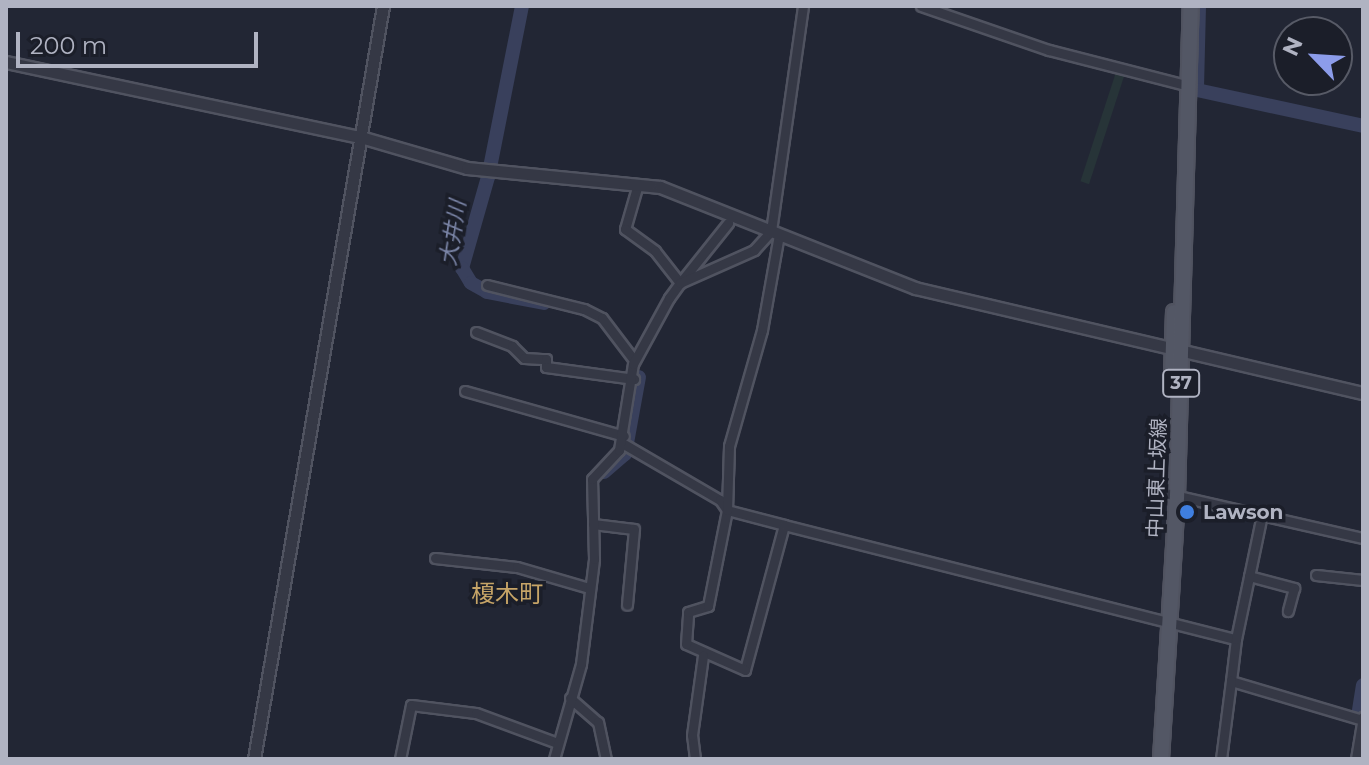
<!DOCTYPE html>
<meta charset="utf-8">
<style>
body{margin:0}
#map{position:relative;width:1369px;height:765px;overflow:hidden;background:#222634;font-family:Montserrat,"Noto Sans JP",sans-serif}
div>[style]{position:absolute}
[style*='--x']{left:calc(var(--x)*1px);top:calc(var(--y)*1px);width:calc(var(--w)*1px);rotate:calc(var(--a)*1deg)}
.green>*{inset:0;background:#273438;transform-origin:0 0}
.river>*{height:14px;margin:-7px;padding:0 7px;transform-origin:7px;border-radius:7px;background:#39405c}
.roads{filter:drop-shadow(2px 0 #505360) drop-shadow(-2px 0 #505360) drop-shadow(0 2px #505360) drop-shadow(0 -2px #505360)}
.minor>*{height:9px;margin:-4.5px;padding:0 4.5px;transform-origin:4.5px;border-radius:4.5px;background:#353845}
.tertiary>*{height:11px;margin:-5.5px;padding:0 5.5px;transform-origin:5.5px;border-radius:5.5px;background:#353845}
.primary>*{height:14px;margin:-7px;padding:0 7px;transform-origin:7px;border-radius:7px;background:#535765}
.dots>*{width:22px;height:22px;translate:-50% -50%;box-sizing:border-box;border:4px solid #1b1e29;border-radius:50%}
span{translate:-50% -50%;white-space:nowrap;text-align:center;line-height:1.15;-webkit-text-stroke:7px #1b1e29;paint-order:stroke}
.shield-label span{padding:2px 6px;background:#1b1e29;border:2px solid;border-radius:6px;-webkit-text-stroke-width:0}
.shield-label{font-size:18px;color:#b0b3c2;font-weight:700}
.street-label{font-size:20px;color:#b0b3c2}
.poi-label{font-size:20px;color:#b0b3c2;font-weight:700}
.left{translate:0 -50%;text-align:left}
.water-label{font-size:22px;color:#7b85a7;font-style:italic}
.quarter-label{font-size:24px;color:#c6a467}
.frame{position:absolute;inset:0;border:8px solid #b0b3c2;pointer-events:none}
.north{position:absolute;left:1273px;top:16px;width:80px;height:80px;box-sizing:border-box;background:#1b1e29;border:2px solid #575a66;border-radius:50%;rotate:295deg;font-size:22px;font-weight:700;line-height:32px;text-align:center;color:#b0b3c2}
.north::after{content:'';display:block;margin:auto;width:28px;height:36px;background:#8c9cea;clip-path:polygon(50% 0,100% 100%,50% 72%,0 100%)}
.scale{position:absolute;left:16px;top:32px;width:242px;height:36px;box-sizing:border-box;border:4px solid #b0b3c2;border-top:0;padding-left:10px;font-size:24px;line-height:28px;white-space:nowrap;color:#b0b3c2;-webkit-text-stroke:6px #1b1e29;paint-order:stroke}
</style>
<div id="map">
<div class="green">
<div style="left:1116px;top:72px;width:9px;height:115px;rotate:18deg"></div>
</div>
<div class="river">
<div style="--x:522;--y:6;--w:174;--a:101.2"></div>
<div style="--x:488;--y:177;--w:95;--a:105.9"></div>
<div style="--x:462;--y:268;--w:17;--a:59"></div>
<div style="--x:471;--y:283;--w:18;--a:29"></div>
<div style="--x:487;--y:292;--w:58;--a:10.9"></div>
<div style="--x:1199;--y:6;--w:84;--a:91.4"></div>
<div style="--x:1197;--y:90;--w:170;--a:12.2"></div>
<div style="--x:604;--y:472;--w:28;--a:-41"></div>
<div style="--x:625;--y:454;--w:78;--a:-79.7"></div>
<div style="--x:1359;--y:710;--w:25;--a:-81"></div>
<div style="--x:1362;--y:759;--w:8;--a:-83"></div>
</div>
<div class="roads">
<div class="minor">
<div style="--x:921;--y:6;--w:135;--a:19"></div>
<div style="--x:1049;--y:50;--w:145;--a:14.4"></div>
<div style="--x:638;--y:184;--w:47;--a:106.1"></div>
<div style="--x:625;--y:229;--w:37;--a:36"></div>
<div style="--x:655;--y:251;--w:41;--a:52"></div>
<div style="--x:680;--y:283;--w:77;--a:-51.3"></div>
<div style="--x:487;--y:285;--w:100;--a:13.9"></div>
<div style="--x:584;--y:309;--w:20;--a:27"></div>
<div style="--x:602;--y:318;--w:53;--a:52.7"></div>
<div style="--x:476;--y:332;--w:39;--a:21"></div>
<div style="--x:512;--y:346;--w:17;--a:45"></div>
<div style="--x:524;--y:358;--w:22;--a:3"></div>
<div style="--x:546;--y:359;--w:8;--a:90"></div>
<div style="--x:546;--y:367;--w:89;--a:7.8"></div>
<div style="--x:465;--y:391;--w:165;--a:15.8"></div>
<div style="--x:622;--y:443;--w:113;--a:30.2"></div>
<div style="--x:720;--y:500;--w:12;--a:55"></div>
<div style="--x:1169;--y:494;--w:199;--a:12.8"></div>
<div style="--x:727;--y:510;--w:59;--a:14.7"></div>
<div style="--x:784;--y:525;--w:150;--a:105.1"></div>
<div style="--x:745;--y:670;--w:64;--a:-156.2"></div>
<div style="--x:686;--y:644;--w:32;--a:-86"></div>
<div style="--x:688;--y:612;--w:21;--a:-17"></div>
<div style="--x:708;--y:606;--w:98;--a:-78.8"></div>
<div style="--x:727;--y:510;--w:64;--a:-88.2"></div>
<div style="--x:729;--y:446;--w:121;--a:-74.1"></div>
<div style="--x:762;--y:330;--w:97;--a:-79.9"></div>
<div style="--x:593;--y:524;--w:41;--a:7"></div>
<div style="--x:634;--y:529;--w:76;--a:95.3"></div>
<div style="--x:784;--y:525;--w:466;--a:14.2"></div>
<div style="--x:1236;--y:639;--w:42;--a:96.8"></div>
<div style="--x:1231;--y:681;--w:138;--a:16.5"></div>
<div style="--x:435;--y:558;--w:82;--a:6.3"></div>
<div style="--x:517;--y:567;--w:75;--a:16.3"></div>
<div style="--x:1316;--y:575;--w:47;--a:6.1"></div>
<div style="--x:1249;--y:576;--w:47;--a:14.9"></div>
<div style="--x:1294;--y:588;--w:24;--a:105"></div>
<div style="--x:1236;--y:639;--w:127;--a:-78.2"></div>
<div style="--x:570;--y:698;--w:37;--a:41"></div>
<div style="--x:598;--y:722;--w:38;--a:78"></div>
<div style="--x:400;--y:759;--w:55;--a:-78.5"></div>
<div style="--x:411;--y:705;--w:65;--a:7"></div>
<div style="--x:476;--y:713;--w:86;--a:20.3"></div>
<div style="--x:554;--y:759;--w:99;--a:-74.1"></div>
<div style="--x:581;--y:664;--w:106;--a:-82.9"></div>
<div style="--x:594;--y:559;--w:80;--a:-91.4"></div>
<div style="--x:592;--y:479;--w:40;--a:-47"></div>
<div style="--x:619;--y:450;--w:87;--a:-80.8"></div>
<div style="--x:633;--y:364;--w:75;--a:-61.4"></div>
<div style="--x:669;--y:298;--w:19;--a:-54"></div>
<div style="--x:680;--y:283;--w:81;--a:-24"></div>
<div style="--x:754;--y:250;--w:25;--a:-48"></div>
<div style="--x:771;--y:231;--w:227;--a:-81.9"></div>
<div style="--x:695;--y:759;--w:24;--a:-97"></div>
<div style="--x:692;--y:735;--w:80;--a:-82.1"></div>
<div style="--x:1221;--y:759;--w:79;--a:-82.7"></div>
<div style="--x:1356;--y:759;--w:43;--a:-80.5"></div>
</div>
<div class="tertiary">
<div style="--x:6;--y:62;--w:366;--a:12"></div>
<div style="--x:364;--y:138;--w:107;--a:16.2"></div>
<div style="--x:467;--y:168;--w:194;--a:5.6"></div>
<div style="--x:660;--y:187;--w:274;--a:21.6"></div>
<div style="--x:915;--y:288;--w:460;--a:13.2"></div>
<div style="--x:254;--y:759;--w:764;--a:-80.28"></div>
</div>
<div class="primary">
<div style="--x:1172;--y:375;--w:63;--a:-88.2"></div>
<div style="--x:1161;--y:759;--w:263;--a:-86.5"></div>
<div style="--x:1177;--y:496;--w:490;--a:-88.4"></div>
</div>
</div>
<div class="dots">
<div style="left:1187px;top:512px;background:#3f7fe0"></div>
</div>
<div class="shield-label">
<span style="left:1181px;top:383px">37</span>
</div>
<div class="street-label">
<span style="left:1157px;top:478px;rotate:-88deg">中山東上坂線</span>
</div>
<div class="poi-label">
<span class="left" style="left:1203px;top:512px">Lawson</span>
</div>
<div class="water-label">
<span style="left:453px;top:233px;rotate:-81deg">大井川</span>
</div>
<div class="quarter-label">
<span style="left:507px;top:594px">榎木町</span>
</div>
<div class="frame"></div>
<div class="north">N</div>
<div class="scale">200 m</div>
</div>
